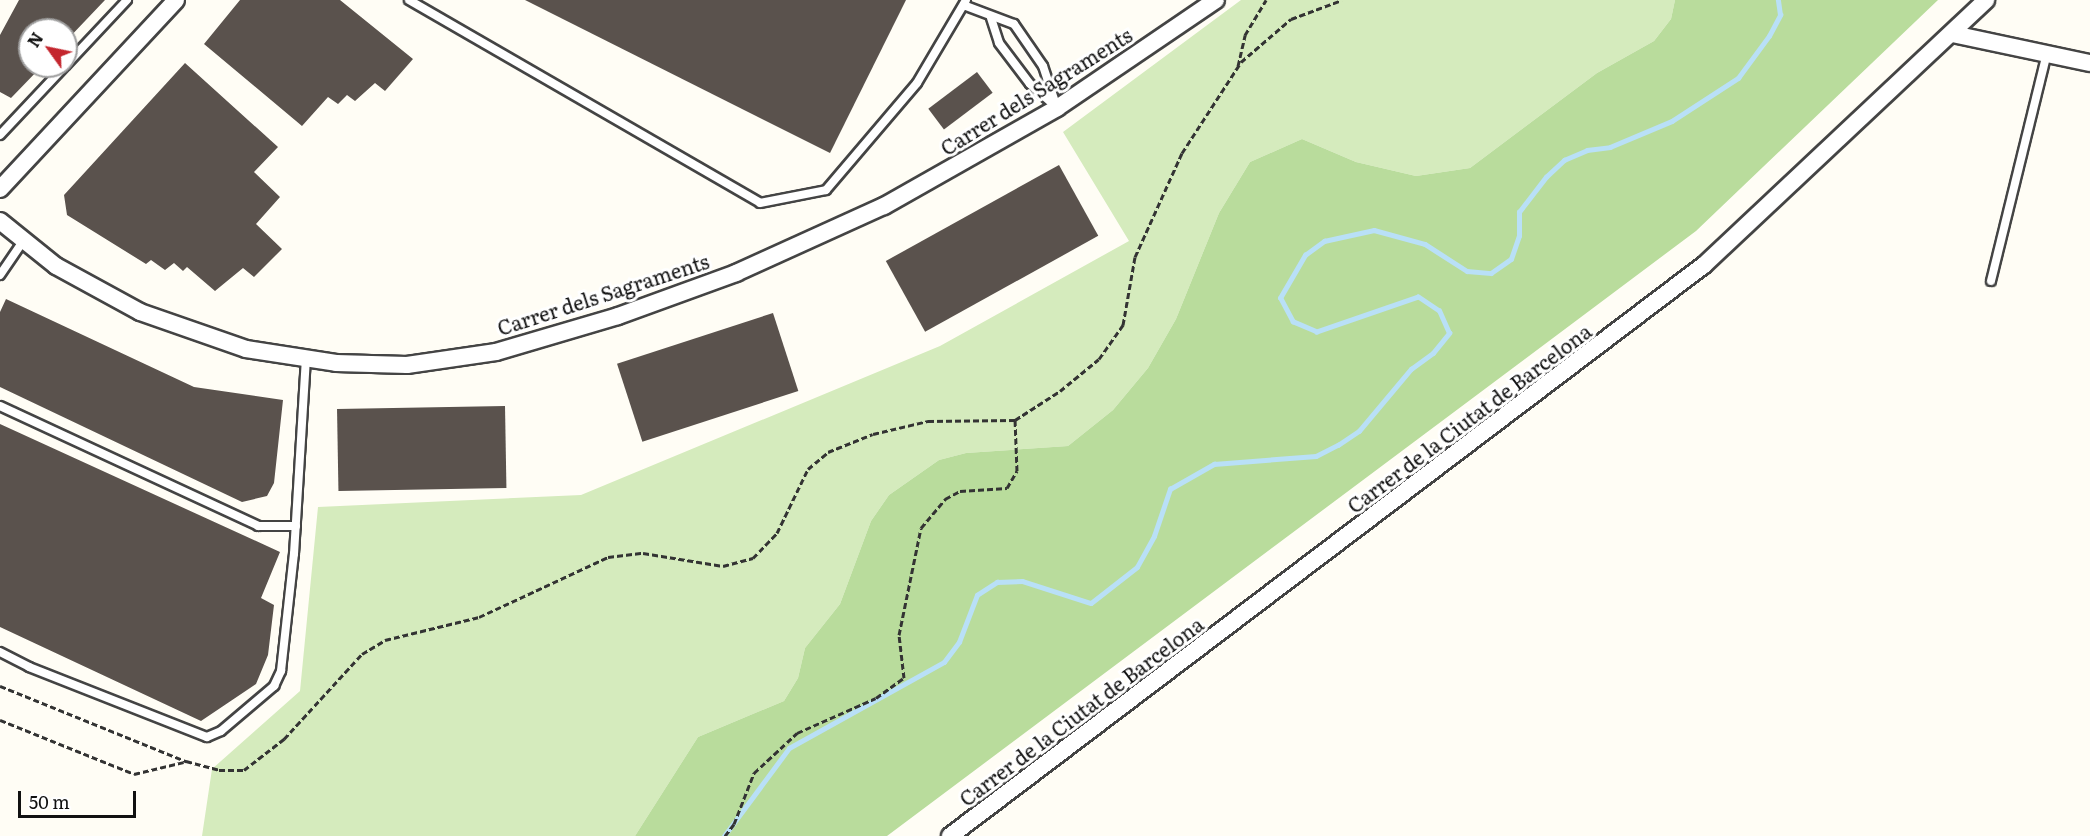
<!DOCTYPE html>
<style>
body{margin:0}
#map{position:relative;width:2090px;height:836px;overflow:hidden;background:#fffdf5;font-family:Literata,serif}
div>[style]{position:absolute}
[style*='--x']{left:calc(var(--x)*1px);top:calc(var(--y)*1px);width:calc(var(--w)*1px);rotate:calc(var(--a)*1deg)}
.green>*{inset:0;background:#d5ebbd}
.forest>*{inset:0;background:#b9dc9c}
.stream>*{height:4.5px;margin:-2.25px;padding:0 2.25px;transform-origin:2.25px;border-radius:2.25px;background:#b9e0f7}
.building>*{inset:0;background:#5a524d;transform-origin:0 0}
.path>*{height:3px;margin-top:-1.5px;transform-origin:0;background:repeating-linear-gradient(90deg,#333 0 6px,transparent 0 9px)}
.roads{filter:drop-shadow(2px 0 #444) drop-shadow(-2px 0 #444) drop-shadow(0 2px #444) drop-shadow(0 -2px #444)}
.service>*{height:8px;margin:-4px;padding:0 4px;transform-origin:4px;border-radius:4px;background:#fff}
.minor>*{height:16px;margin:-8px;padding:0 8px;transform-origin:8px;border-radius:8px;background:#fff}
span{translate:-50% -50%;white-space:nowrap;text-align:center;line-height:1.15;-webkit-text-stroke:6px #fff;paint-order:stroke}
.street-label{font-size:20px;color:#111}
.north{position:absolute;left:18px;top:18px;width:60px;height:60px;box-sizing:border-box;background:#fff;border:2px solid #a0a0a0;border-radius:50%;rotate:303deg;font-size:16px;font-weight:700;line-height:24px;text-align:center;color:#111}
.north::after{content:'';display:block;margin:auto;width:21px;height:27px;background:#c4262e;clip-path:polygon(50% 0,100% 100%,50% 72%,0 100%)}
.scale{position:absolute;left:18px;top:791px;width:118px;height:27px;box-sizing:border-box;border:3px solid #111;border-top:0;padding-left:8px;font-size:18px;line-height:21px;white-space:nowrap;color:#111;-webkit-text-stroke:4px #fff;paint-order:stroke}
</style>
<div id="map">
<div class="green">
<div style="clip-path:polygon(1241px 0,1675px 0,1671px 19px,1654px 41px,1597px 73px,1470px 168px,1416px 176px,1356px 162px,1302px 139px,1250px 162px,1219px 213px,1176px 319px,1148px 368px,1113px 410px,1068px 446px,966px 453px,939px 460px,889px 495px,871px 521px,840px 604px,805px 648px,798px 678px,784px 701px,698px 737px,635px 836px,202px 836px,212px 769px,300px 691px,318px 507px,581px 495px,940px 346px,1129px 241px,1063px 132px)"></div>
</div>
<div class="forest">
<div style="clip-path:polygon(1675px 0,1938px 0,1696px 231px,887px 836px,635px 836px,698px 737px,784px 701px,798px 678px,805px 648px,840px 604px,871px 521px,889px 495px,939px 460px,966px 453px,1068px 446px,1113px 410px,1148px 368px,1176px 319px,1219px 213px,1250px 162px,1302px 139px,1356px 162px,1416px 176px,1470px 168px,1597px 73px,1654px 41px,1671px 19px)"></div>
</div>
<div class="stream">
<div style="--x:724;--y:836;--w:109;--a:-53.5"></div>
<div style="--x:789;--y:748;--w:177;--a:-29"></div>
<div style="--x:944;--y:662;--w:25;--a:-53"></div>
<div style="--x:959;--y:642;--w:50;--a:-69"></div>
<div style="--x:977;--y:595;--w:24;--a:-33"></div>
<div style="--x:997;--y:582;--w:25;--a:-2"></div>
<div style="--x:1022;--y:581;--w:72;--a:17.7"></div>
<div style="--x:1091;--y:603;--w:58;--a:-38"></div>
<div style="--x:1137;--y:567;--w:35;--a:-61"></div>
<div style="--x:1154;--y:536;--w:50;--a:-71.2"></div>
<div style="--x:1170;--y:489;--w:51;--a:-29.6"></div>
<div style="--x:1214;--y:464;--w:102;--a:-4.5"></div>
<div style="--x:1316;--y:456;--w:25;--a:-27"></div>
<div style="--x:1338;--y:445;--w:25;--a:-34"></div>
<div style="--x:1359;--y:431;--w:81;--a:-50"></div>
<div style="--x:1411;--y:369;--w:27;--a:-36"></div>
<div style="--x:1433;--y:353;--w:26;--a:-51"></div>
<div style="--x:1449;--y:333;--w:24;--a:-114"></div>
<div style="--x:1439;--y:311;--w:25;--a:-146"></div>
<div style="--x:1418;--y:297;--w:107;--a:160.9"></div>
<div style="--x:1317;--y:332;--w:26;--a:-157"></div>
<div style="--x:1293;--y:322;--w:27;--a:-118"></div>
<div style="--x:1280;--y:298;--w:50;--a:-59.8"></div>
<div style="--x:1305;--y:255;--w:24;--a:-36"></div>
<div style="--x:1324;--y:241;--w:51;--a:-12.4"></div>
<div style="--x:1374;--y:230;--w:53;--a:15.4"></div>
<div style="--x:1425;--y:244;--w:50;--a:32.7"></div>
<div style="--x:1467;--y:271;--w:24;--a:5"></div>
<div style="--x:1491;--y:273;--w:24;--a:-35"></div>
<div style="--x:1511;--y:259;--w:24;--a:-71"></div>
<div style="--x:1519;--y:236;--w:24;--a:-90"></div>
<div style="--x:1519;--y:212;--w:44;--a:-52.4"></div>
<div style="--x:1546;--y:177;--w:25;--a:-43"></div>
<div style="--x:1564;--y:160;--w:25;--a:-23"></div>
<div style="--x:1587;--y:150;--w:23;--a:-7"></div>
<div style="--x:1610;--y:147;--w:67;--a:-22.8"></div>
<div style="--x:1672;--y:121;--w:79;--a:-33.1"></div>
<div style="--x:1738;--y:78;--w:52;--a:-53.6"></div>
<div style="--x:1769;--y:36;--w:24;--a:-62"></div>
<div style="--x:1780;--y:15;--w:15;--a:-98"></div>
</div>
<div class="building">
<div style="clip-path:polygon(19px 0,105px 0,66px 41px,66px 30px,30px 30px,30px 66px,42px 66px,11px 98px,0 92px,0 35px)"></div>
<div style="clip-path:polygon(240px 0,340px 0,413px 59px,385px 91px,375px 83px,355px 101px,347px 95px,338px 104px,328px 97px,302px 126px,204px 44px)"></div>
<div style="clip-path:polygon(525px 0,906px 0,830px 153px)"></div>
<div style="clip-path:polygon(185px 63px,278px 147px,254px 172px,280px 197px,256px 224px,282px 249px,254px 277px,243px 268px,215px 291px,187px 267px,183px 271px,174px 263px,165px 270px,151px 260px,146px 264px,67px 215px,64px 195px)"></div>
<div style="left:977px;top:72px;width:26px;height:61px;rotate:53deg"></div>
<div style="left:1059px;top:165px;width:81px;height:198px;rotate:61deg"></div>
<div style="clip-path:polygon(6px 299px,194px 387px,283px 400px,274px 483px,267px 496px,242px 502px,0 387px,0 312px)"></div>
<div style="left:773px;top:313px;width:82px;height:164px;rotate:72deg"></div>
<div style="left:505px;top:406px;width:82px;height:168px;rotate:89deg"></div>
<div style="clip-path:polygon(0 424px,280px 552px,261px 598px,274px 605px,268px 655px,256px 684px,201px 721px,0 627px)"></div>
</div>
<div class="path">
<div style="--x:1238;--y:66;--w:32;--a:-77"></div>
<div style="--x:1245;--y:35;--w:41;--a:-59"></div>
<div style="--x:0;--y:686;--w:201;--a:22"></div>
<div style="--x:186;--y:761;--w:34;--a:15"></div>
<div style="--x:219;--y:770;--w:25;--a:0"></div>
<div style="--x:244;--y:770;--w:51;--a:-37.8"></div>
<div style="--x:284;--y:739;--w:115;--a:-47.5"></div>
<div style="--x:362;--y:654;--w:27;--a:-31"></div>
<div style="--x:385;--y:640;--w:97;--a:-13.7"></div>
<div style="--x:479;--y:617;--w:142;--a:-24.9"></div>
<div style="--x:608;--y:557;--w:35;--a:-7"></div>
<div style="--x:643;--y:553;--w:81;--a:9.2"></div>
<div style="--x:723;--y:566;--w:31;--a:-15"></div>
<div style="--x:753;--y:558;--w:35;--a:-46"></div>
<div style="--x:777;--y:533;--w:71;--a:-64.2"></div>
<div style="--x:808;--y:469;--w:26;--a:-40"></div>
<div style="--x:828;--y:452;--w:48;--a:-21.8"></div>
<div style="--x:873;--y:434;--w:57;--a:-13.3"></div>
<div style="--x:928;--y:421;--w:87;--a:-0.7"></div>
<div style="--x:1015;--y:420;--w:54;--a:-32.8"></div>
<div style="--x:1060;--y:391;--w:50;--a:-39.4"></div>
<div style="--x:1099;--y:359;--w:42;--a:-54.8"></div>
<div style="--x:1123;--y:325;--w:69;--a:-80"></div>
<div style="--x:1135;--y:257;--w:114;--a:-65.7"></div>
<div style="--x:1182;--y:153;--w:108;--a:-57"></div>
<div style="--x:1241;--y:62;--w:66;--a:-40.7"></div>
<div style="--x:1291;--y:19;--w:54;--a:-20.4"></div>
<div style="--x:0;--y:720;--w:144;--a:21.9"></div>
<div style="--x:134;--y:774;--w:51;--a:-13.5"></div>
<div style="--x:725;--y:836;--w:15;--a:-53"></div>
<div style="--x:734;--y:824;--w:55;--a:-68.6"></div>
<div style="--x:754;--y:773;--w:59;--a:-42.9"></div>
<div style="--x:797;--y:733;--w:86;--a:-23.9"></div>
<div style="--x:876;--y:698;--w:34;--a:-36"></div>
<div style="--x:904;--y:678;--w:43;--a:-96.6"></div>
<div style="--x:899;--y:635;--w:109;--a:-78.4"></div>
<div style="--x:921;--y:528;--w:38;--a:-50"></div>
<div style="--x:945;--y:499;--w:17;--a:-28"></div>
<div style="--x:960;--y:491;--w:47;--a:-3.7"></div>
<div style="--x:1007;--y:488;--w:20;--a:-60"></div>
<div style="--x:1017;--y:471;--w:51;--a:-92.2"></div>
</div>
<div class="roads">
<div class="service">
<div style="--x:409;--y:0;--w:405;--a:30"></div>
<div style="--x:760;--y:203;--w:67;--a:-11.1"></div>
<div style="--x:826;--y:190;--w:140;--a:-49.6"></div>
<div style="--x:917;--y:83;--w:96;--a:-59.4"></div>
<div style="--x:966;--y:6;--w:51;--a:20.6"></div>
<div style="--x:1014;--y:24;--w:51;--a:55.4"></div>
<div style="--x:1043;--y:66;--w:44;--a:71.6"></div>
<div style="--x:991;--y:18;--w:26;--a:72"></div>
<div style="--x:999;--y:43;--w:51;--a:52.9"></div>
<div style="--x:1030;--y:84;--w:35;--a:41"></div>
<div style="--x:66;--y:65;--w:89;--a:-46.8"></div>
<div style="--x:0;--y:135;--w:95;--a:-46.7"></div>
<div style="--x:0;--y:275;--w:42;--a:-55.6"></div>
<div style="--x:1991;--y:281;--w:235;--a:-76.2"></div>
<div style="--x:0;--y:406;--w:285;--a:24.9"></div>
<div style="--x:258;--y:526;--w:38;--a:0"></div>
<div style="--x:0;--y:652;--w:33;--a:27"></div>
<div style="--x:29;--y:667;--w:191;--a:21.5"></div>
<div style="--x:207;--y:737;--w:15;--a:-23"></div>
<div style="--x:221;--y:731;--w:70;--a:-40.3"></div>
<div style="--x:274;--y:686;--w:17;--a:-65"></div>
<div style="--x:281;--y:671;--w:118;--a:-83.7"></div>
<div style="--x:294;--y:554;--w:194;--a:-86.5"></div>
</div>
<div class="minor">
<div style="--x:1953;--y:34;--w:140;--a:12"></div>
<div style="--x:0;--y:189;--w:258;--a:-47"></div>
<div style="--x:0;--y:221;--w:72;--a:38.8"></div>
<div style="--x:56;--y:266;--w:96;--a:28.7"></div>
<div style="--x:140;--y:312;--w:112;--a:19.2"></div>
<div style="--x:246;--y:349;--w:91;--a:8.8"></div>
<div style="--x:336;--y:363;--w:71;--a:1.6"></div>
<div style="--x:407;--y:365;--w:90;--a:-8.3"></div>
<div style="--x:496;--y:352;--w:127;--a:-16.4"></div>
<div style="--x:618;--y:316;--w:126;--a:-20"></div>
<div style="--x:736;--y:273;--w:162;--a:-24.4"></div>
<div style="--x:884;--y:206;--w:199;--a:-29.5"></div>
<div style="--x:1057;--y:108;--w:192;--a:-34.2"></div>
<div style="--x:950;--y:836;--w:946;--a:-37.14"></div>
<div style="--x:1704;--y:265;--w:387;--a:-43.2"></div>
</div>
</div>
<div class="street-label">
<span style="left:1036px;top:91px;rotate:-32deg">Carrer dels Sagraments</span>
<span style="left:603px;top:294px;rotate:-18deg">Carrer dels Sagraments</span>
<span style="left:1469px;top:418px;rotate:-37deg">Carrer de la Ciutat de Barcelona</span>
<span style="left:1081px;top:711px;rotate:-37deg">Carrer de la Ciutat de Barcelona</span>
</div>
<div class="north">N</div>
<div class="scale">50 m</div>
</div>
